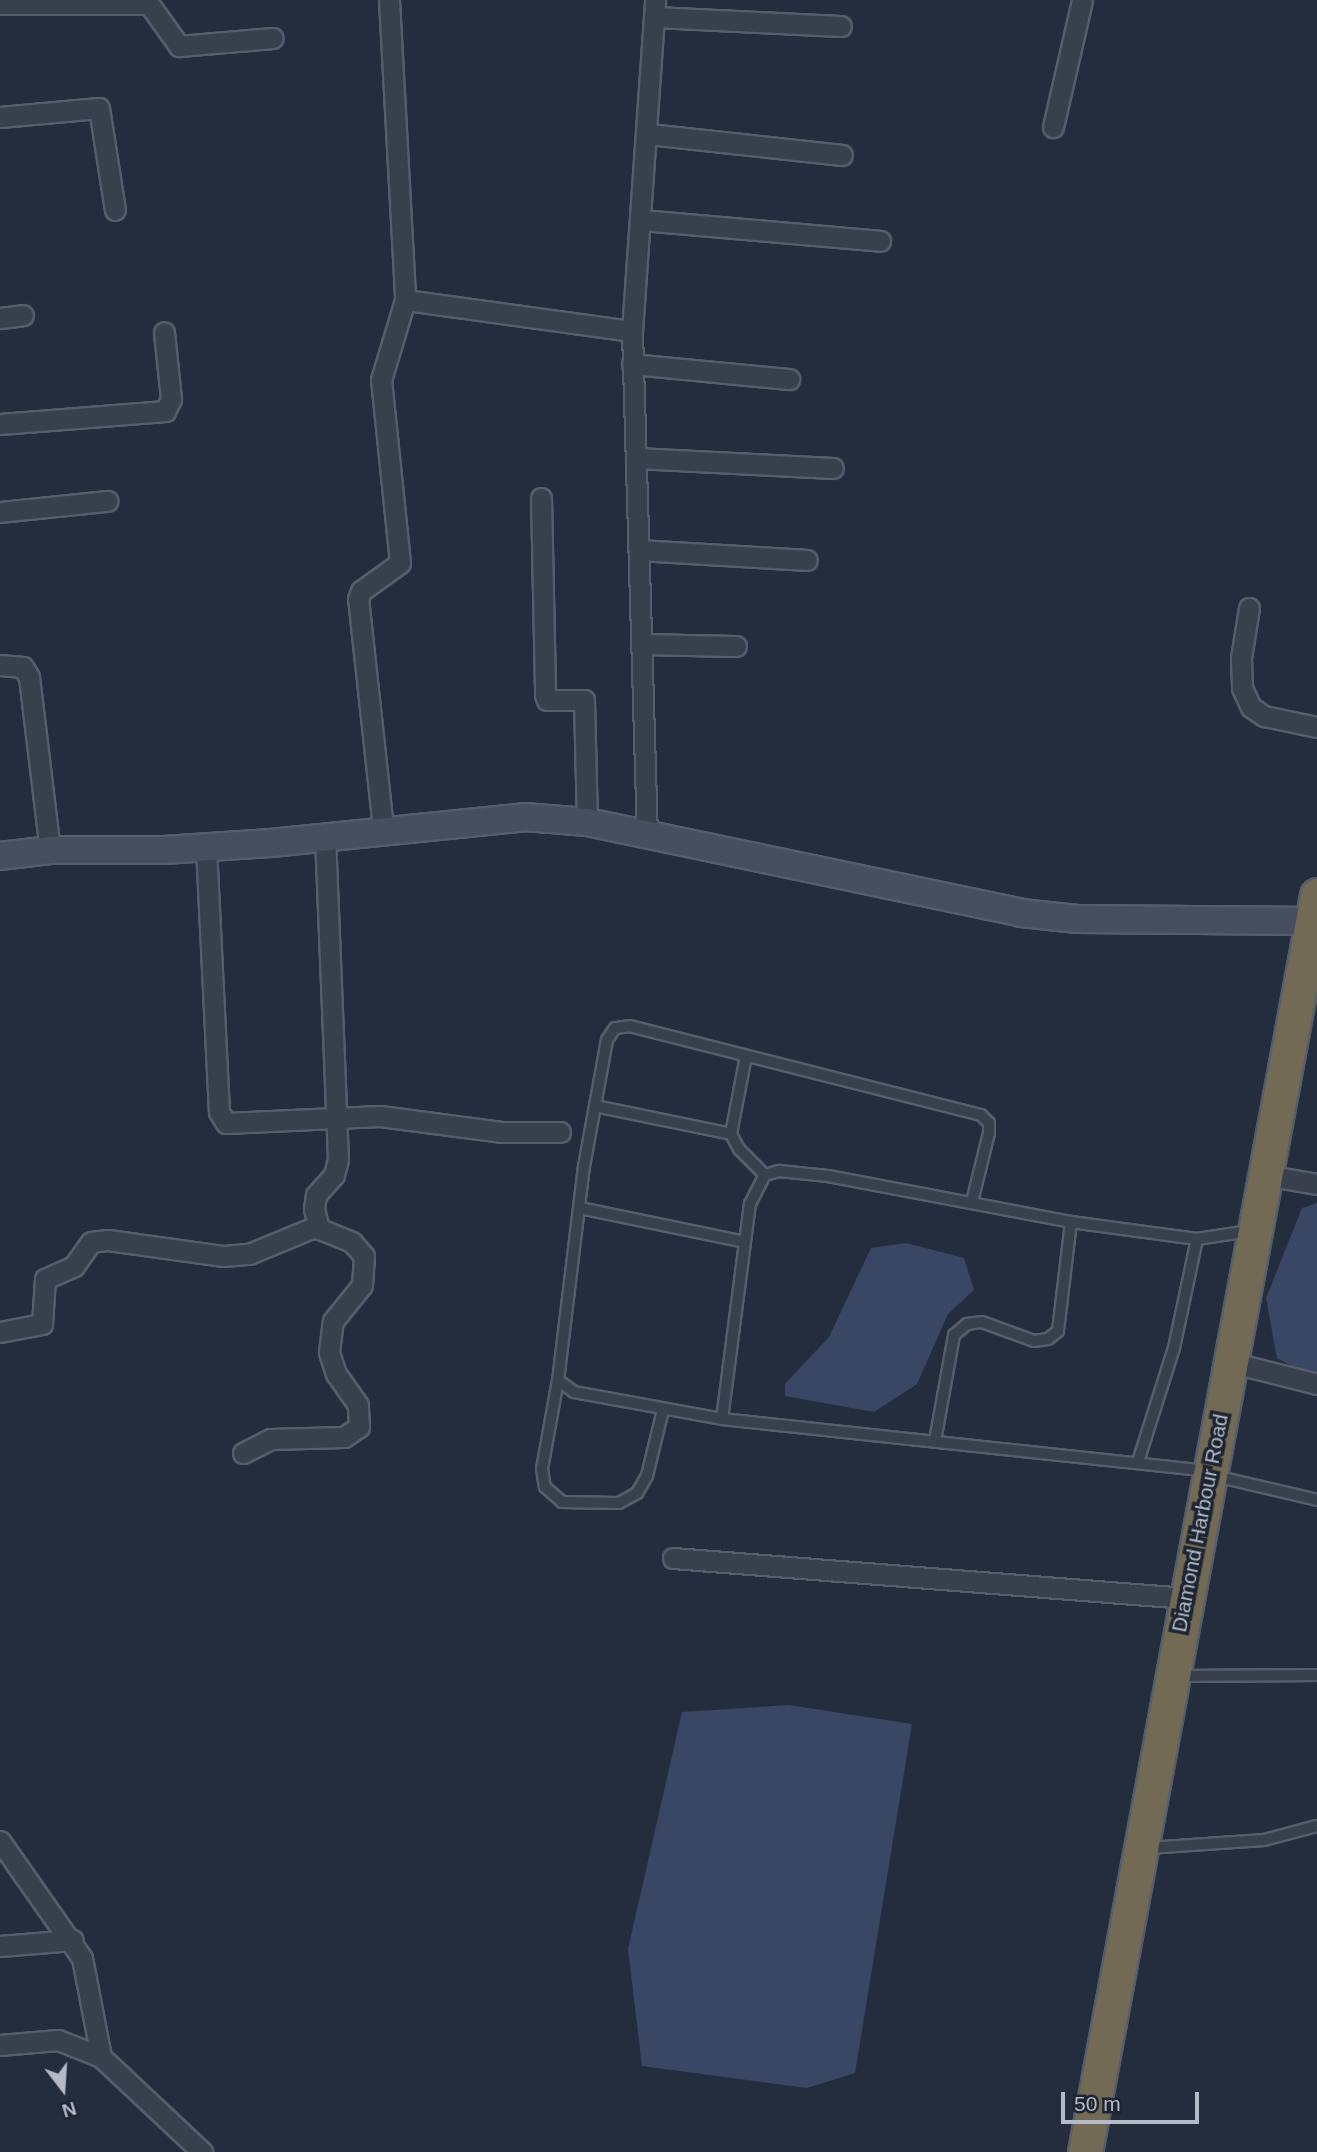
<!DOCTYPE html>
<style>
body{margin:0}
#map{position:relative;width:1317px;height:2152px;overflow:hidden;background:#242d3d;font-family:Arial,sans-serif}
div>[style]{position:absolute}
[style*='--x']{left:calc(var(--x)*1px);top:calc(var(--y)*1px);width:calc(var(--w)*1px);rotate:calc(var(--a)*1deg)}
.water>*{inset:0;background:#394764}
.roads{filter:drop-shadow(2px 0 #565d6b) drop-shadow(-2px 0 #565d6b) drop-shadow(0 2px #565d6b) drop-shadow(0 -2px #565d6b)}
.lane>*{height:10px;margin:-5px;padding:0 5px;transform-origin:5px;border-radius:5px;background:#383f4d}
.street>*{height:19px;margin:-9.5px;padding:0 9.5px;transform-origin:9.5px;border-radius:9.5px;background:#383f4d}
.secondary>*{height:26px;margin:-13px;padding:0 13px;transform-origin:13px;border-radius:13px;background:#464e60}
.highway>*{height:33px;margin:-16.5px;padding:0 16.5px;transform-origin:16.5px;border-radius:16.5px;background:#736a55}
span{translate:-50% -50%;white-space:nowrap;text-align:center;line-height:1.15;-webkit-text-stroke:7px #1d2432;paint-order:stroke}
.street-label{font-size:21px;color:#b4bac8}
.north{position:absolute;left:28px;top:2054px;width:70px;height:70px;-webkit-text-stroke:5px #1d2432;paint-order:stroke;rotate:163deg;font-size:19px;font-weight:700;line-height:28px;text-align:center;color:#b4bac8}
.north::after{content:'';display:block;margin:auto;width:24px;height:32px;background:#b4bac8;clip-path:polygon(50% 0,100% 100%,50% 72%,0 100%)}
.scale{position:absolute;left:1061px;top:2092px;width:138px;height:32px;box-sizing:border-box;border:4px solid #b4bac8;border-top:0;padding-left:9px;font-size:21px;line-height:24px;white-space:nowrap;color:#b4bac8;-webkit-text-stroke:5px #1d2432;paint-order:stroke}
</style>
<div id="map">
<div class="water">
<div style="clip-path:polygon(1317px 1203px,1317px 1373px,1308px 1375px,1277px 1358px,1266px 1298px,1302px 1208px)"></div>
<div style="clip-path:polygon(906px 1243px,964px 1258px,974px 1290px,948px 1314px,917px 1384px,874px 1412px,785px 1396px,785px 1384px,829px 1337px,871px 1248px)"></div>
<div style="clip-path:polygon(789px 1705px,912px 1724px,855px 2073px,807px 2088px,642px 2066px,628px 1949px,682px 1712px)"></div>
</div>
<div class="roads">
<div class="lane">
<div style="--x:746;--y:1056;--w:79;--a:100.9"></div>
<div style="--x:731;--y:1134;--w:17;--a:62"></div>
<div style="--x:739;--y:1149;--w:37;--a:45"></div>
<div style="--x:595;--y:1106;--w:139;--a:11.6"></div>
<div style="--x:972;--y:1202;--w:71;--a:-76.2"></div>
<div style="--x:989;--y:1133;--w:10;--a:-90"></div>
<div style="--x:989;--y:1123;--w:11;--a:-135"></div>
<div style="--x:981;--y:1115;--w:362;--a:-165.8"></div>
<div style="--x:630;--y:1026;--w:15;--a:172"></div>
<div style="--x:615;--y:1028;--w:14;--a:124"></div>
<div style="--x:607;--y:1040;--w:128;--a:100.3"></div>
<div style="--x:584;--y:1166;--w:216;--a:96.9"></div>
<div style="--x:558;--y:1380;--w:20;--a:37"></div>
<div style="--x:574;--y:1392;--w:150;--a:10.3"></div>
<div style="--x:722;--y:1419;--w:488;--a:6.1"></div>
<div style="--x:580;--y:1208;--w:168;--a:11.6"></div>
<div style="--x:558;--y:1380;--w:90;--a:100.2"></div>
<div style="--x:542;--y:1469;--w:18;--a:81"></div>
<div style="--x:545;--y:1487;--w:23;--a:41"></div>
<div style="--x:562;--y:1502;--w:57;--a:1"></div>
<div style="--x:619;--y:1503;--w:21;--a:-29"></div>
<div style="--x:637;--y:1493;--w:20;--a:-60"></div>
<div style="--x:647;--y:1476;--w:68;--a:-76.4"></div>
<div style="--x:722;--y:1419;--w:217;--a:-82.6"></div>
<div style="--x:750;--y:1204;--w:33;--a:-63"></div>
<div style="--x:765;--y:1175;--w:15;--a:-16"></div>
<div style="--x:779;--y:1171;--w:49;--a:5.8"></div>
<div style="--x:828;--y:1176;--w:247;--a:10.7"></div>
<div style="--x:1071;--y:1222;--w:127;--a:7.7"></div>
<div style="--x:1197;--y:1239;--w:53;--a:-8.7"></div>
<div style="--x:935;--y:1441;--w:108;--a:-79.8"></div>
<div style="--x:954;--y:1335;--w:17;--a:-40"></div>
<div style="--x:967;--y:1324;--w:15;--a:-8"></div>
<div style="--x:982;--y:1322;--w:55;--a:20.1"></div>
<div style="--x:1034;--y:1341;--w:14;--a:-8"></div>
<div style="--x:1048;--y:1339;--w:13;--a:-39"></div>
<div style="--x:1058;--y:1331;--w:110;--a:-83.2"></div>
<div style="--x:1138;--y:1462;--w:120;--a:-72.5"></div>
<div style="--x:1174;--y:1348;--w:111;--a:-78.1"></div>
<div style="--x:1215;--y:1476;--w:105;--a:13.2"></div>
<div style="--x:1178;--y:1676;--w:139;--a:-0.4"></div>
<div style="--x:1148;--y:1848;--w:116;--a:-3.9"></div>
<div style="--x:1264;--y:1840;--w:55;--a:-14.8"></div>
</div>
<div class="street">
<div style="--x:389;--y:0;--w:300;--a:86.9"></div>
<div style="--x:405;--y:300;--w:229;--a:7.8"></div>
<div style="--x:632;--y:331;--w:504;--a:88.3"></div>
<div style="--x:0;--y:4;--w:149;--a:0"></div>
<div style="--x:149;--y:4;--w:52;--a:54.5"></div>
<div style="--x:179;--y:46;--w:94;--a:-4.9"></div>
<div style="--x:654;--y:17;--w:187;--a:2.8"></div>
<div style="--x:0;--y:117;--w:99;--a:-5.2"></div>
<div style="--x:99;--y:108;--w:103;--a:81.1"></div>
<div style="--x:1053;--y:127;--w:130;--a:-77.1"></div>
<div style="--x:649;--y:134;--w:194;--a:6.2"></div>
<div style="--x:642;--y:220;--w:239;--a:5"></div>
<div style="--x:0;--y:318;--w:23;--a:-7"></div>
<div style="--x:632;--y:331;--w:332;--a:-86"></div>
<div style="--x:632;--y:364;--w:158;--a:5.5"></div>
<div style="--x:0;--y:424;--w:166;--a:-4.5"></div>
<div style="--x:165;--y:411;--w:13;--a:-63"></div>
<div style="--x:171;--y:399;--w:67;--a:-96"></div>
<div style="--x:636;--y:458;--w:197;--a:2.9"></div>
<div style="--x:541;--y:498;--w:197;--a:88.8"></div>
<div style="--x:545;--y:695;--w:5;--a:68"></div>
<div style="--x:547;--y:700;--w:37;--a:0"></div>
<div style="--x:584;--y:700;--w:122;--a:88.6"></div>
<div style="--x:0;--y:512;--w:108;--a:-5.9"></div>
<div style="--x:639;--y:550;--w:168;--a:3.4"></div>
<div style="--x:1249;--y:608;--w:51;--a:99.1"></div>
<div style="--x:1241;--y:658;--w:30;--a:88"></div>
<div style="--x:1242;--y:688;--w:21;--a:65"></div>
<div style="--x:1251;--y:707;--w:16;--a:35"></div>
<div style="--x:1264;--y:716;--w:54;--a:11.7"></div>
<div style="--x:641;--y:644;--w:95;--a:1.2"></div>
<div style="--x:0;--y:665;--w:23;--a:5"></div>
<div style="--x:23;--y:667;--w:12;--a:59"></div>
<div style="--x:29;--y:677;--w:174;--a:83.1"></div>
<div style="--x:383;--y:828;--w:230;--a:-96.2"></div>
<div style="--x:358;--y:599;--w:9;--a:-69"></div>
<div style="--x:361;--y:591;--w:48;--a:-35.7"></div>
<div style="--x:400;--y:563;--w:184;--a:-95.9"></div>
<div style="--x:381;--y:380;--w:84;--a:-73.3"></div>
<div style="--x:206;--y:847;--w:265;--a:87.2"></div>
<div style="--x:219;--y:1112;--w:13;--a:58"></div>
<div style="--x:226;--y:1123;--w:154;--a:-2.6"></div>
<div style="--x:380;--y:1116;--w:122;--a:7.5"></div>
<div style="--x:501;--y:1132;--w:59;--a:0"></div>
<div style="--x:1265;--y:1175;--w:53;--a:9.8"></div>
<div style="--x:0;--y:1332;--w:43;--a:-10.8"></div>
<div style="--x:42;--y:1324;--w:45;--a:-86.2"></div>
<div style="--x:45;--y:1279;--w:32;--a:-24"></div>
<div style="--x:74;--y:1266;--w:29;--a:-55"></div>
<div style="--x:91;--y:1242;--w:17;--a:-7"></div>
<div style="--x:108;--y:1240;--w:117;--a:7.9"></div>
<div style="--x:224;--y:1256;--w:25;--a:-5"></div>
<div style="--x:249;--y:1254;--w:74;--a:-22.4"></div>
<div style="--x:1230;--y:1362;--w:90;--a:14.2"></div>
<div style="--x:243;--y:1453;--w:31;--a:-27"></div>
<div style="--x:271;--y:1439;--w:73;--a:-1.6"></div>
<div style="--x:344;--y:1437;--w:18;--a:-34"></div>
<div style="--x:359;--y:1427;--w:22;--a:-93"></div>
<div style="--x:358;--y:1405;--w:38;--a:-125"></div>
<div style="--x:336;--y:1374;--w:23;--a:-108"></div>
<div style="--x:329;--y:1352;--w:31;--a:-83"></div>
<div style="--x:333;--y:1321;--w:46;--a:-51.1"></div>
<div style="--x:362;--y:1285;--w:29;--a:-86"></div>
<div style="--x:364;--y:1256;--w:18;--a:-131"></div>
<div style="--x:352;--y:1242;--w:35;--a:-158"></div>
<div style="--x:319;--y:1229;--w:21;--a:-104"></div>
<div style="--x:314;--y:1209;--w:14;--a:-82"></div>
<div style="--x:316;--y:1195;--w:27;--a:-48"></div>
<div style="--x:334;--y:1175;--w:16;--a:-76"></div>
<div style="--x:338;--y:1159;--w:324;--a:-92.3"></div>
<div style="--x:673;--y:1558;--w:515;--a:4.46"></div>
<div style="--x:0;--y:1841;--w:143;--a:55"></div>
<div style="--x:82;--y:1958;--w:101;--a:79.1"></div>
<div style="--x:0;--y:1946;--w:73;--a:-4.7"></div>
<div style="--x:0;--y:2045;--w:58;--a:-4.9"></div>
<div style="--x:58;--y:2040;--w:46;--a:21.6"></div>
<div style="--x:101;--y:2057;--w:139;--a:43.2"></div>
</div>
<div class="secondary">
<div style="--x:0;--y:856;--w:50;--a:-6.8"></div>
<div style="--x:50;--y:850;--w:114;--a:0"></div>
<div style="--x:164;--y:850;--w:107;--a:-3.7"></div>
<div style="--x:271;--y:843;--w:255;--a:-5.8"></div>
<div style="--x:525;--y:817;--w:62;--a:4.6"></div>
<div style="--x:587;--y:822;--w:443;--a:11.8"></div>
<div style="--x:1021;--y:913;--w:57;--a:6"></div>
<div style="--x:1078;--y:919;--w:234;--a:0.5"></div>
</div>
<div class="highway">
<div style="--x:1085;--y:2152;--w:1278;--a:-79.54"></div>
</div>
</div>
<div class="street-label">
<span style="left:1200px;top:1523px;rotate:-79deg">Diamond Harbour Road</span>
</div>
<div class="north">N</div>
<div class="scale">50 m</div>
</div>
